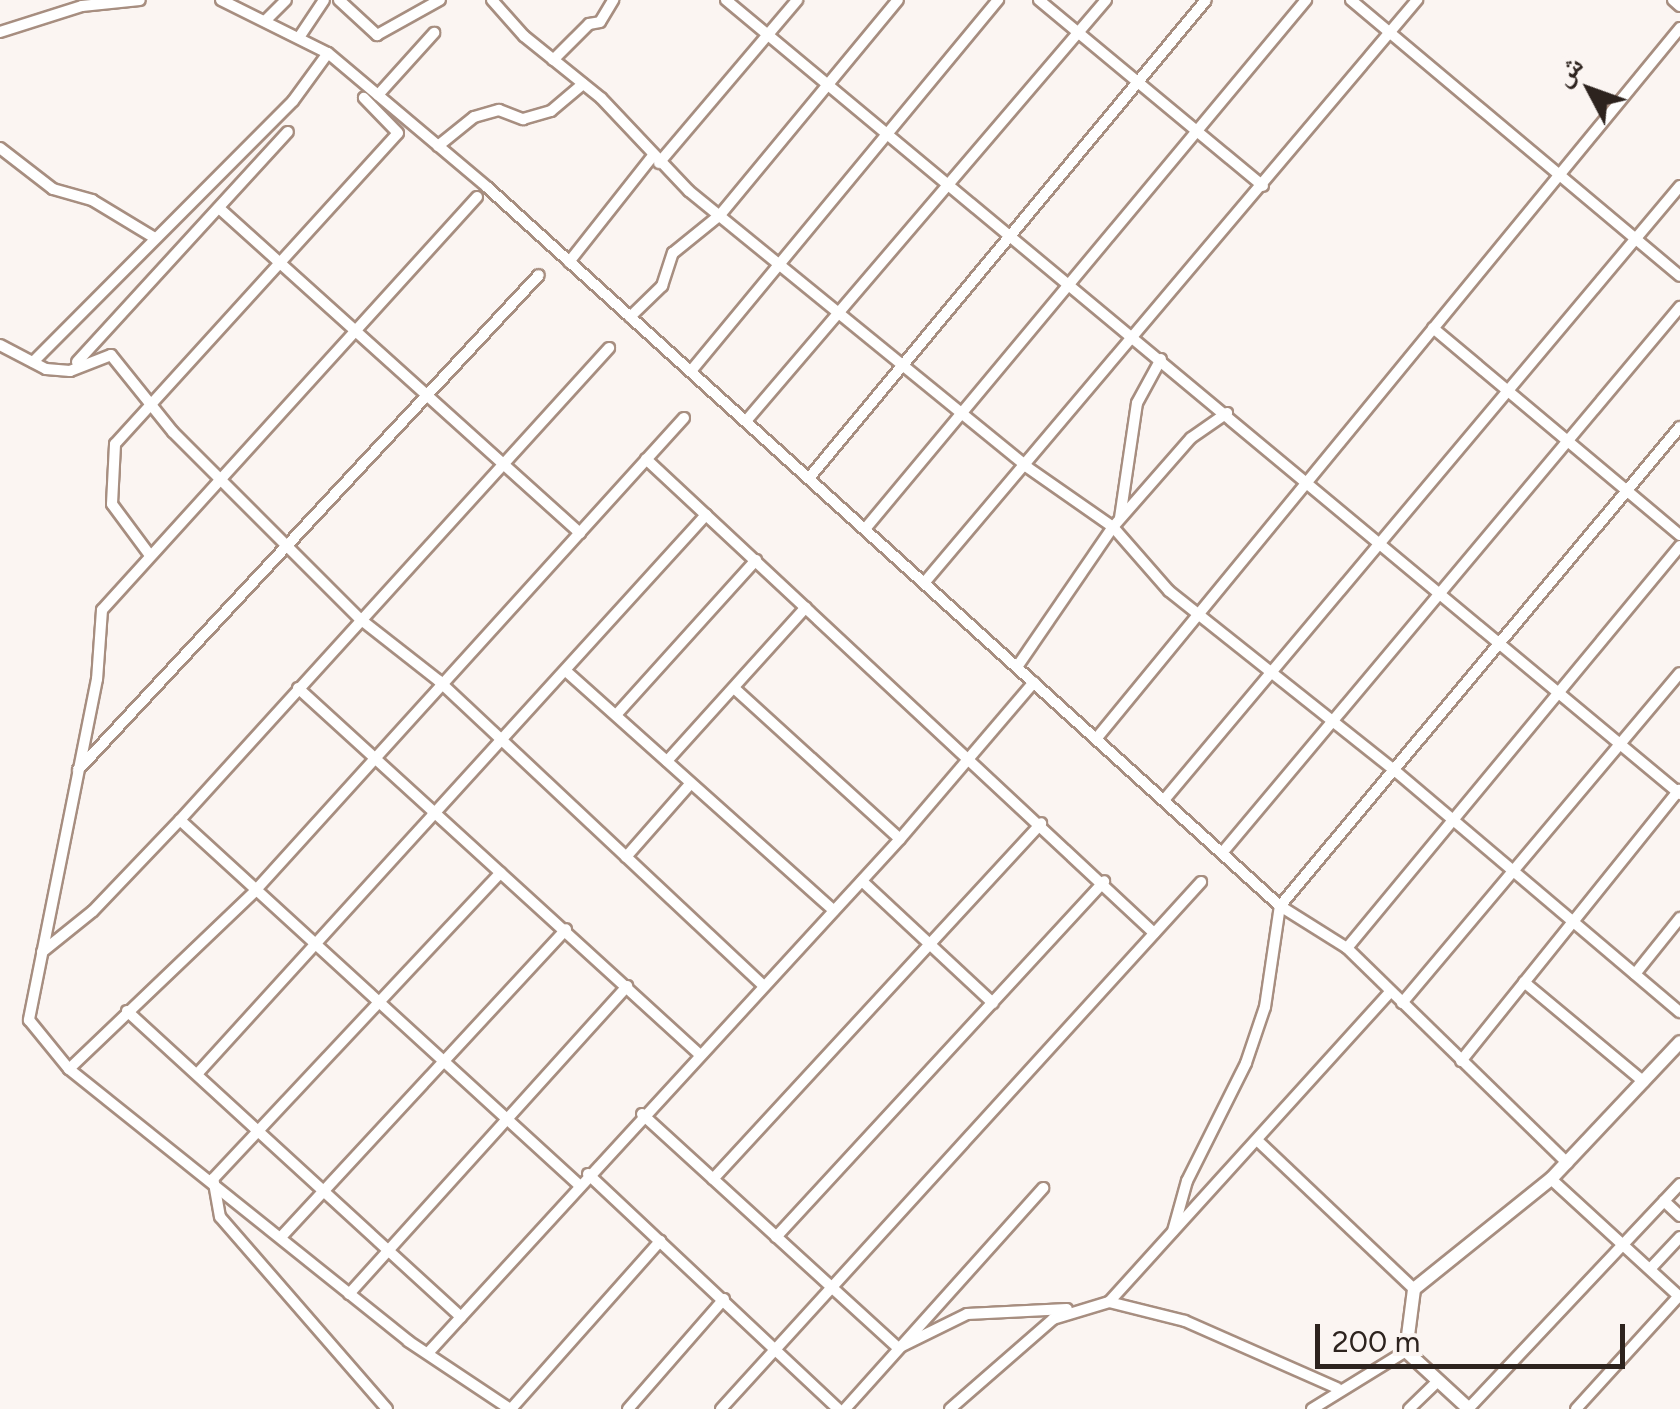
<!DOCTYPE html>
<meta charset="utf-8">
<style>
body{margin:0}
#map{position:relative;width:1680px;height:1409px;overflow:hidden;background:#fbf5f2;font-family:Figtree,"Noto Naskh Arabic",sans-serif}
div>[style]{position:absolute}
[style*='--x']{left:calc(var(--x)*1px);top:calc(var(--y)*1px);width:calc(var(--w)*1px);rotate:calc(var(--a)*1deg)}
.roads{filter:drop-shadow(2px 0 #a78e80) drop-shadow(-2px 0 #a78e80) drop-shadow(0 2px #a78e80) drop-shadow(0 -2px #a78e80)}
.minor>*{height:10px;margin:-5px;padding:0 5px;transform-origin:5px;border-radius:5px;background:#fff}
.tertiary>*{height:12px;margin:-6px;padding:0 6px;transform-origin:6px;border-radius:6px;background:#fff}
span{translate:-50% -50%;white-space:nowrap;text-align:center;line-height:1.15;-webkit-text-stroke:8px #fbf5f2;paint-order:stroke}
.north{position:absolute;left:1540px;top:40px;width:100px;height:100px;-webkit-text-stroke:8px #fbf5f2;paint-order:stroke;rotate:311deg;font-size:28px;font-weight:700;line-height:40px;text-align:center;color:#2d231e}
.north::after{content:'';display:block;margin:auto;width:35px;height:45px;background:#2d231e;clip-path:polygon(50% 0,100% 100%,50% 72%,0 100%)}
.scale{position:absolute;left:1315px;top:1324px;width:310px;height:45px;box-sizing:border-box;border:5px solid #2d231e;border-top:0;padding-left:12px;font-size:30px;line-height:35px;white-space:nowrap;color:#2d231e;-webkit-text-stroke:8px #fbf5f2;paint-order:stroke}
</style>
<div id="map">
<div class="roads">
<div class="minor">
<div style="--x:221;--y:0;--w:119;--a:26.4"></div>
<div style="--x:328;--y:53;--w:208;--a:40.1"></div>
<div style="--x:487;--y:187;--w:1070;--a:42.2"></div>
<div style="--x:1280;--y:906;--w:79;--a:32.1"></div>
<div style="--x:1347;--y:948;--w:308;--a:44.3"></div>
<div style="--x:339;--y:0;--w:52;--a:42.6"></div>
<div style="--x:377;--y:35;--w:72;--a:-29.1"></div>
<div style="--x:492;--y:0;--w:48;--a:48.4"></div>
<div style="--x:524;--y:36;--w:99;--a:38.8"></div>
<div style="--x:601;--y:98;--w:128;--a:46.6"></div>
<div style="--x:689;--y:191;--w:436;--a:39.2"></div>
<div style="--x:1027;--y:467;--w:105;--a:34.9"></div>
<div style="--x:1113;--y:527;--w:85;--a:48.8"></div>
<div style="--x:1169;--y:591;--w:286;--a:38.5"></div>
<div style="--x:1393;--y:769;--w:376;--a:40.3"></div>
<div style="--x:726;--y:0;--w:1241;--a:39.77"></div>
<div style="--x:1039;--y:0;--w:291;--a:39.7"></div>
<div style="--x:1351;--y:0;--w:429;--a:40"></div>
<div style="--x:1673;--y:0;--w:9;--a:41"></div>
<div style="--x:266;--y:20;--w:28;--a:-45"></div>
<div style="--x:0;--y:32;--w:86;--a:-17.6"></div>
<div style="--x:82;--y:6;--w:58;--a:-5.9"></div>
<div style="--x:300;--y:36;--w:43;--a:-56.3"></div>
<div style="--x:553;--y:60;--w:51;--a:-45"></div>
<div style="--x:589;--y:24;--w:11;--a:-10"></div>
<div style="--x:600;--y:22;--w:26;--a:-59"></div>
<div style="--x:378;--y:95;--w:84;--a:-47.9"></div>
<div style="--x:438;--y:146;--w:46;--a:-38.9"></div>
<div style="--x:474;--y:117;--w:26;--a:-16"></div>
<div style="--x:499;--y:110;--w:26;--a:21"></div>
<div style="--x:523;--y:119;--w:29;--a:-16"></div>
<div style="--x:551;--y:111;--w:42;--a:-40.2"></div>
<div style="--x:0;--y:148;--w:67;--a:37.7"></div>
<div style="--x:53;--y:189;--w:41;--a:15.8"></div>
<div style="--x:92;--y:200;--w:71;--a:31.2"></div>
<div style="--x:659;--y:163;--w:214;--a:-49.7"></div>
<div style="--x:477;--y:197;--w:558;--a:132.24"></div>
<div style="--x:102;--y:610;--w:69;--a:94.1"></div>
<div style="--x:97;--y:679;--w:348;--a:101.3"></div>
<div style="--x:29;--y:1020;--w:63;--a:50.8"></div>
<div style="--x:69;--y:1069;--w:435;--a:38.7"></div>
<div style="--x:408;--y:1341;--w:123;--a:33.7"></div>
<div style="--x:219;--y:208;--w:486;--a:42"></div>
<div style="--x:569;--y:262;--w:134;--a:-51.7"></div>
<div style="--x:630;--y:317;--w:45;--a:-44.1"></div>
<div style="--x:662;--y:286;--w:35;--a:-72"></div>
<div style="--x:673;--y:253;--w:60;--a:-39"></div>
<div style="--x:720;--y:215;--w:279;--a:-50.4"></div>
<div style="--x:1433;--y:328;--w:322;--a:40"></div>
<div style="--x:0;--y:345;--w:52;--a:27.6"></div>
<div style="--x:46;--y:369;--w:24;--a:5"></div>
<div style="--x:70;--y:371;--w:44;--a:-21.3"></div>
<div style="--x:111;--y:355;--w:99;--a:51.2"></div>
<div style="--x:173;--y:432;--w:264;--a:45"></div>
<div style="--x:360;--y:619;--w:100;--a:38.1"></div>
<div style="--x:439;--y:681;--w:444;--a:43.2"></div>
<div style="--x:33;--y:362;--w:368;--a:-45.1"></div>
<div style="--x:293;--y:101;--w:59;--a:-53.9"></div>
<div style="--x:77;--y:362;--w:312;--a:-47.5"></div>
<div style="--x:691;--y:371;--w:482;--a:-50.4"></div>
<div style="--x:746;--y:421;--w:554;--a:-49.47"></div>
<div style="--x:646;--y:459;--w:695;--a:43.02"></div>
<div style="--x:809;--y:478;--w:621;--a:-50.29"></div>
<div style="--x:1120;--y:518;--w:116;--a:-81.6"></div>
<div style="--x:1137;--y:403;--w:50;--a:-61.4"></div>
<div style="--x:865;--y:529;--w:689;--a:-50.18"></div>
<div style="--x:149;--y:554;--w:62;--a:-126.5"></div>
<div style="--x:112;--y:504;--w:60;--a:-87.1"></div>
<div style="--x:115;--y:444;--w:420;--a:-47.7"></div>
<div style="--x:398;--y:133;--w:49;--a:-134.2"></div>
<div style="--x:924;--y:583;--w:764;--a:-49.78"></div>
<div style="--x:1017;--y:667;--w:170;--a:-55.6"></div>
<div style="--x:1113;--y:527;--w:118;--a:-48.8"></div>
<div style="--x:1191;--y:438;--w:44;--a:-34.8"></div>
<div style="--x:567;--y:672;--w:358;--a:41.8"></div>
<div style="--x:298;--y:688;--w:542;--a:42.38"></div>
<div style="--x:734;--y:688;--w:224;--a:42.3"></div>
<div style="--x:616;--y:715;--w:209;--a:-47.9"></div>
<div style="--x:1096;--y:739;--w:920;--a:-50.6"></div>
<div style="--x:667;--y:761;--w:207;--a:-47.9"></div>
<div style="--x:78;--y:770;--w:676;--a:-47.04"></div>
<div style="--x:1164;--y:800;--w:802;--a:-49.96"></div>
<div style="--x:180;--y:820;--w:539;--a:42.45"></div>
<div style="--x:1222;--y:853;--w:713;--a:-50.01"></div>
<div style="--x:626;--y:857;--w:98;--a:-48.7"></div>
<div style="--x:862;--y:881;--w:179;--a:43"></div>
<div style="--x:1347;--y:948;--w:522;--a:-50.36"></div>
<div style="--x:42;--y:952;--w:65;--a:-38.8"></div>
<div style="--x:93;--y:911;--w:126;--a:-46.3"></div>
<div style="--x:180;--y:820;--w:638;--a:-47.73"></div>
<div style="--x:1635;--y:974;--w:72;--a:-51.2"></div>
<div style="--x:1524;--y:982;--w:156;--a:39.8"></div>
<div style="--x:1402;--y:1003;--w:431;--a:-49.9"></div>
<div style="--x:127;--y:1011;--w:453;--a:42.5"></div>
<div style="--x:1461;--y:1061;--w:348;--a:-51.2"></div>
<div style="--x:69;--y:1069;--w:256;--a:-43.7"></div>
<div style="--x:254;--y:892;--w:640;--a:-47.79"></div>
<div style="--x:198;--y:1073;--w:755;--a:-47.69"></div>
<div style="--x:642;--y:1114;--w:347;--a:42.4"></div>
<div style="--x:898;--y:1348;--w:77;--a:-26.2"></div>
<div style="--x:967;--y:1314;--w:100;--a:-2.9"></div>
<div style="--x:1257;--y:1140;--w:216;--a:43.5"></div>
<div style="--x:588;--y:1174;--w:343;--a:43.2"></div>
<div style="--x:713;--y:1179;--w:484;--a:-47.3"></div>
<div style="--x:1551;--y:1179;--w:175;--a:42.5"></div>
<div style="--x:1664;--y:1201;--w:22;--a:43"></div>
<div style="--x:1173;--y:1231;--w:52;--a:-74.4"></div>
<div style="--x:1187;--y:1181;--w:132;--a:-63.4"></div>
<div style="--x:1246;--y:1063;--w:59;--a:-71.3"></div>
<div style="--x:1265;--y:1007;--w:102;--a:-81.6"></div>
<div style="--x:1280;--y:906;--w:624;--a:-50.14"></div>
<div style="--x:282;--y:1236;--w:418;--a:-47.2"></div>
<div style="--x:776;--y:1237;--w:484;--a:-47.3"></div>
<div style="--x:1650;--y:1269;--w:44;--a:-46.8"></div>
<div style="--x:349;--y:1294;--w:415;--a:-47.9"></div>
<div style="--x:1109;--y:1302;--w:78;--a:14"></div>
<div style="--x:1185;--y:1321;--w:166;--a:23.8"></div>
<div style="--x:428;--y:1353;--w:698;--a:-47.44"></div>
<div style="--x:900;--y:839;--w:206;--a:-49.5"></div>
<div style="--x:387;--y:1409;--w:254;--a:-131"></div>
<div style="--x:220;--y:1217;--w:39;--a:-100"></div>
<div style="--x:213;--y:1179;--w:420;--a:-46.8"></div>
<div style="--x:511;--y:1409;--w:225;--a:-48.4"></div>
<div style="--x:628;--y:1409;--w:146;--a:-48.9"></div>
<div style="--x:721;--y:1409;--w:713;--a:-47.67"></div>
<div style="--x:845;--y:1409;--w:297;--a:-48.1"></div>
<div style="--x:950;--y:1409;--w:137;--a:-41.1"></div>
<div style="--x:1053;--y:1319;--w:59;--a:-16.9"></div>
<div style="--x:1109;--y:1302;--w:418;--a:-47.8"></div>
<div style="--x:1312;--y:1409;--w:110;--a:-31.7"></div>
<div style="--x:1409;--y:1409;--w:40;--a:-44"></div>
<div style="--x:1468;--y:1409;--w:309;--a:-46.7"></div>
<div style="--x:1576;--y:1409;--w:153;--a:-47.7"></div>
</div>
<div class="tertiary">
<div style="--x:1469;--y:1409;--w:86;--a:-137.4"></div>
<div style="--x:1406;--y:1351;--w:63;--a:-82.6"></div>
<div style="--x:1414;--y:1289;--w:176;--a:-38.8"></div>
<div style="--x:1551;--y:1179;--w:188;--a:-46.7"></div>
</div>
</div>
<div class="north">ش</div>
<div class="scale">200 m</div>
</div>
